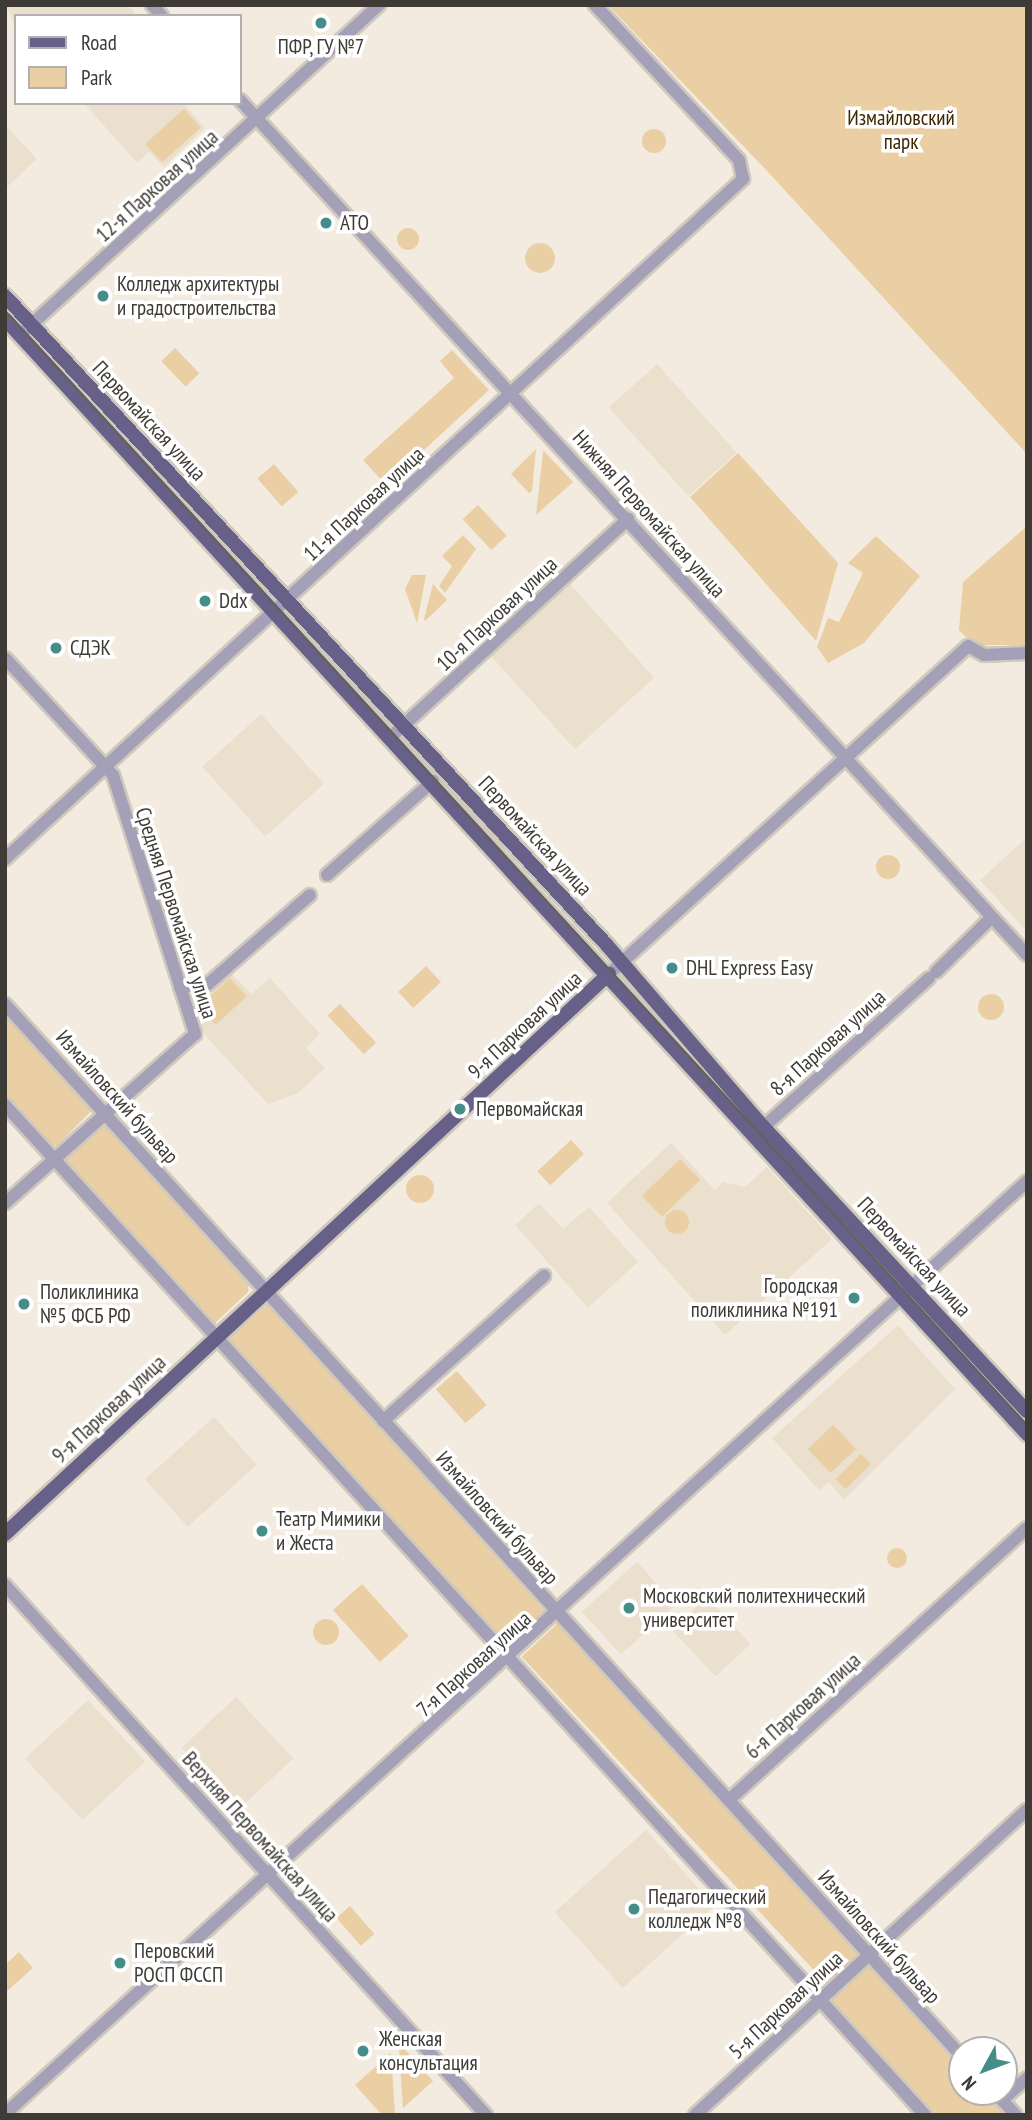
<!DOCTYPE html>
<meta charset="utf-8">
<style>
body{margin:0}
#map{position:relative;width:1032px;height:2120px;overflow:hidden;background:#f3ebdf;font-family:"PT Sans Narrow",sans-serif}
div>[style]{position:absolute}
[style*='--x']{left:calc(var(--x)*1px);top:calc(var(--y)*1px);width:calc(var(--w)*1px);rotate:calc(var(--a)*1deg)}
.built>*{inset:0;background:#ebe0cd;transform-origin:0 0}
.green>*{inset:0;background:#eacea4;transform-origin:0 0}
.round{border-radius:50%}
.roads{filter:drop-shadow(2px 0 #cfc8bd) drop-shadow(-2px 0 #cfc8bd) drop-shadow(0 2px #cfc8bd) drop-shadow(0 -2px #cfc8bd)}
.minor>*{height:12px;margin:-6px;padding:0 6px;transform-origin:6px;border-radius:6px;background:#a3a0b7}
.major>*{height:14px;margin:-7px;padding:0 7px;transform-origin:7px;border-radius:7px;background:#676189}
.tram>*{height:2px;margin:-1px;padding:0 1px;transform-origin:1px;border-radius:1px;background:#65615a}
.dots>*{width:19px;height:19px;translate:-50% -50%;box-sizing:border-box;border:4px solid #fff;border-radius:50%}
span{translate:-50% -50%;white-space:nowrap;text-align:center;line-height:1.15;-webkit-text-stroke:7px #fff;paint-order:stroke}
.poi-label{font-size:21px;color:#3e3b36}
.left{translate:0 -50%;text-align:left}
.right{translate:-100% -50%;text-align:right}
.park-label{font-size:21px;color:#3d2700}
.street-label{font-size:21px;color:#3e3b36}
.frame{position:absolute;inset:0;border:7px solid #3e3b36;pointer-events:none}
.legend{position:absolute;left:14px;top:14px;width:228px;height:91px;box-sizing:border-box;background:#fff;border:2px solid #b2b1af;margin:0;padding:9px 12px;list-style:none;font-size:21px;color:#3e3b36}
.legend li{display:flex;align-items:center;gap:14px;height:35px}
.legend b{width:35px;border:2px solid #b2b1af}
.north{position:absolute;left:948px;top:2036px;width:70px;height:70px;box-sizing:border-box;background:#fff;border:2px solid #b2b1af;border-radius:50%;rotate:229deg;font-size:19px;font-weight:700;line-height:28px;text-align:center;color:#3e3b36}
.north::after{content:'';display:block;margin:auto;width:24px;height:32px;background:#458d89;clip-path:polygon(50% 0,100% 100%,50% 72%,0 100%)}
</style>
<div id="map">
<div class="built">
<div style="clip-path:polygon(5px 5px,128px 5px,137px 16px,16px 16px,16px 27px)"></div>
<div style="clip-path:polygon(84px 103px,183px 103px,205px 128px,164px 167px,149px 152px,137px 163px)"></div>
<div style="clip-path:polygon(5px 125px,37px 159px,5px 189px)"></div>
<div style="left:657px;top:364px;width:119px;height:65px;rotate:48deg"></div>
<div style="left:570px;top:584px;width:126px;height:107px;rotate:48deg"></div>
<div style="left:261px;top:714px;width:94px;height:79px;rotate:48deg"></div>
<div style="clip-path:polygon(1027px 837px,1027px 932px,980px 880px)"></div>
<div style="clip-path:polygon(231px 973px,251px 994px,270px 978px,320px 1034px,306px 1048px,325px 1068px,298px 1093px,268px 1104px,204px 1034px,191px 995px,211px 991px)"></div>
<div style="clip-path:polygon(671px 1143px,715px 1190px,723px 1182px,745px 1187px,767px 1167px,832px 1239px,725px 1335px,607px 1203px)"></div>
<div style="clip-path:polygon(539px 1203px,563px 1229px,589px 1207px,638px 1262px,588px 1308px,515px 1225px)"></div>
<div style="clip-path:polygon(898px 1325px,955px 1389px,844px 1500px,829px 1482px,819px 1490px,772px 1438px)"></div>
<div style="left:214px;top:1417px;width:64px;height:93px;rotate:48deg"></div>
<div style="left:637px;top:1562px;width:58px;height:74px;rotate:48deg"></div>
<div style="left:707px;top:1597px;width:64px;height:48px;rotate:47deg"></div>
<div style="left:236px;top:1697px;width:84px;height:74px;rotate:47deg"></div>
<div style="left:88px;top:1700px;width:84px;height:86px;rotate:47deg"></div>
<div style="left:646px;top:1830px;width:102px;height:123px;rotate:48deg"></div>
</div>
<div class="green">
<div style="clip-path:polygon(608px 5px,1027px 5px,1027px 454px,769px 173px)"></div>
<div style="left:184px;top:109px;width:25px;height:52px;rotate:48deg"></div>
<div class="round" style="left:642px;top:129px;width:24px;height:24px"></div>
<div class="round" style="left:397px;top:228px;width:22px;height:22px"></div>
<div class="round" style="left:525px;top:243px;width:30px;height:30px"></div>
<div style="left:175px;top:348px;width:35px;height:19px;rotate:46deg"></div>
<div style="clip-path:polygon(452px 350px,489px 390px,386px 485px,363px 460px,454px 378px,440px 361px)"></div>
<div style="clip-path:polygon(536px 449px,532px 491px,529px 493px,511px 474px)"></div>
<div style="clip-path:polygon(544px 451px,573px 482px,536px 515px,543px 452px)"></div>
<div style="clip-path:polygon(738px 453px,838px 563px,816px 641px,690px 497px)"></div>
<div style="left:274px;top:464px;width:37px;height:22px;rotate:49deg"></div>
<div style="left:478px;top:505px;width:42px;height:21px;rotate:47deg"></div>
<div style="clip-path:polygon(1027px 526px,1027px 645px,974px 645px,959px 630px,963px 582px)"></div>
<div style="clip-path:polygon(463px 535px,476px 549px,445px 593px,439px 586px,452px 566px,442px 556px)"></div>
<div style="clip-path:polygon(876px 536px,920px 576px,864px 643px,828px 663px,817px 647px,828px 618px,839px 622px,863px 573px,848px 563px)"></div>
<div style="clip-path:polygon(412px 575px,426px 575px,417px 623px,405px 589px)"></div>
<div style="clip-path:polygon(433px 584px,447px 600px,425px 621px,424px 619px)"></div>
<div class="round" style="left:876px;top:855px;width:24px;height:24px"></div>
<div style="left:426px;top:966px;width:22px;height:38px;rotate:47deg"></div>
<div style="left:230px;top:978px;width:25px;height:42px;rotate:48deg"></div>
<div class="round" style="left:978px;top:994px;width:26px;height:26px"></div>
<div style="left:340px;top:1004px;width:53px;height:17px;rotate:47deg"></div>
<div style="clip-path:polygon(5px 1011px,93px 1109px,57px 1146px,47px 1144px,5px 1097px)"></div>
<div style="clip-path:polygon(102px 1123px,249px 1283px,248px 1292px,215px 1323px,63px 1161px)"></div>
<div style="left:571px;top:1140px;width:19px;height:46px;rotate:47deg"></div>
<div style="left:680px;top:1159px;width:29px;height:53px;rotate:46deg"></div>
<div class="round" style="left:406px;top:1175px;width:28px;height:28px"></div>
<div class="round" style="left:665px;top:1210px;width:24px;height:24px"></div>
<div style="left:268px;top:1304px;width:413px;height:56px;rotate:48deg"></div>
<div style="left:457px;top:1371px;width:45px;height:28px;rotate:49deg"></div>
<div style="left:833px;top:1425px;width:33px;height:35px;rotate:46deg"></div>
<div style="left:861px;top:1454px;width:14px;height:36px;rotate:45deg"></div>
<div class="round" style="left:887px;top:1548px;width:20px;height:20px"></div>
<div style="left:362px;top:1584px;width:70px;height:39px;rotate:48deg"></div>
<div class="round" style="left:313px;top:1619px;width:26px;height:26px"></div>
<div style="left:559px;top:1622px;width:449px;height:51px;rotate:47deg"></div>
<div style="left:350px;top:1906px;width:37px;height:18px;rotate:49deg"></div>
<div style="clip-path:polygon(19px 1952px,33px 1968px,5px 1993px,5px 1965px)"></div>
<div style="clip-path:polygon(871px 1963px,962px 2064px,962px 2092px,988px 2092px,1008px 2115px,932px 2115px,829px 2001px)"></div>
<div style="clip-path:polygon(401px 2045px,433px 2081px,403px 2108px,399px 2047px)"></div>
<div style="clip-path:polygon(391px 2053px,395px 2115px,382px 2115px,355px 2085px)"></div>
</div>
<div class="roads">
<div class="minor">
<div style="--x:152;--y:5;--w:15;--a:48"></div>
<div style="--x:240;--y:100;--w:1162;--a:47.37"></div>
<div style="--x:20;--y:335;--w:488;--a:-42.6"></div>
<div style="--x:5;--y:658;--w:159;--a:47.3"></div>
<div style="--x:113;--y:775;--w:272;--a:72.4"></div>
<div style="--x:195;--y:1034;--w:254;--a:138.3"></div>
<div style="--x:392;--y:736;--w:321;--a:-42.6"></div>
<div style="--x:5;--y:859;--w:1004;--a:-42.66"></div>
<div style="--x:743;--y:179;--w:19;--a:-102"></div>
<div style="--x:739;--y:160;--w:212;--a:-132.9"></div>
<div style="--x:327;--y:875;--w:142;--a:-41.6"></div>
<div style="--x:936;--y:972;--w:78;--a:-44.5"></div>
<div style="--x:609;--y:974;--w:486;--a:-42.4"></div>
<div style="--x:968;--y:646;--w:18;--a:29"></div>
<div style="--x:984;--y:655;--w:43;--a:-2.7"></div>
<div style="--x:180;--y:987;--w:28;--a:-6"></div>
<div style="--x:208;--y:984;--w:135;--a:-41.1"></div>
<div style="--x:5;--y:1004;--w:1423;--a:47.73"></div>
<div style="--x:5;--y:1105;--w:1366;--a:47.67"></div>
<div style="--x:758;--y:1132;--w:230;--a:-42"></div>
<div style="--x:383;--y:1421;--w:217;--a:-42"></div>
<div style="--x:5;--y:1585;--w:716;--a:47.77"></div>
<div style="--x:729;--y:1800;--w:403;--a:-42.4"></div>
<div style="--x:995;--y:2092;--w:31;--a:48"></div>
<div style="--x:1002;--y:2100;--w:33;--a:-41"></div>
<div style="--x:5;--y:2114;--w:1384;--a:-42.39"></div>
<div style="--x:695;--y:2115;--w:451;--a:-42.6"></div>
</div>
<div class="major">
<div style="--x:5;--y:296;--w:884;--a:47.16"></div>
<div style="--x:606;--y:944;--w:233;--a:49.3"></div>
<div style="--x:758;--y:1121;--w:396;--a:47.2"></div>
<div style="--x:5;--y:319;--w:1513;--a:47.49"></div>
<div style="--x:5;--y:1534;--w:824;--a:-42.84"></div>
</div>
</div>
<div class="tram">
<div style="--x:5;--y:311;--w:1512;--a:47.47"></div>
</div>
<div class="dots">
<div style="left:321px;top:23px;background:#458d89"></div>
<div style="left:326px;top:223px;background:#458d89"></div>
<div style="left:103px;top:296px;background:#458d89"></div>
<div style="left:205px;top:601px;background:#458d89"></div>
<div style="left:56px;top:648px;background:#458d89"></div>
<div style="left:672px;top:968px;background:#458d89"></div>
<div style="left:460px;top:1109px;background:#458d89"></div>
<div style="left:854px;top:1298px;background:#458d89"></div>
<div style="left:24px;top:1304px;background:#458d89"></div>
<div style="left:262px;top:1531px;background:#458d89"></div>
<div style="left:629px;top:1608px;background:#458d89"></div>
<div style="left:634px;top:1909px;background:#458d89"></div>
<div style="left:120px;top:1963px;background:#458d89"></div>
<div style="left:363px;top:2051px;background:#458d89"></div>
</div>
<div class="poi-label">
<span style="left:321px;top:47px">ПФР, ГУ №7</span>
<span class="left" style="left:340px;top:223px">АТО</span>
<span class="left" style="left:117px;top:296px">Колледж архитектуры<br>и градостроительства</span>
<span class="left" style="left:219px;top:601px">Ddx</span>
<span class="left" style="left:70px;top:648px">СДЭК</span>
<span class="left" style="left:686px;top:968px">DHL Express Easy</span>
<span class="left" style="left:476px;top:1109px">Первомайская</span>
<span class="right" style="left:838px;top:1298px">Городская<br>поликлиника №191</span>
<span class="left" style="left:40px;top:1304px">Поликлиника<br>№5 ФСБ РФ</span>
<span class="left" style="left:276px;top:1531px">Театр Мимики<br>и Жеста</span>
<span class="left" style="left:643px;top:1608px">Московский политехнический<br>университет</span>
<span class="left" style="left:648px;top:1909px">Педагогический<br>колледж №8</span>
<span class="left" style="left:134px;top:1963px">Перовский<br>РОСП ФССП</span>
<span class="left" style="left:379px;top:2051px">Женская<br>консультация</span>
</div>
<div class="park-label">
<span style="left:901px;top:130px">Измайловский<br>парк</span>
</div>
<div class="street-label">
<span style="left:157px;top:186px;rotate:-42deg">12-я Парковая улица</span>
<span style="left:149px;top:421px;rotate:47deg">Первомайская улица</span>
<span style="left:364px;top:504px;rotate:-43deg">11-я Парковая улица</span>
<span style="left:649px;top:514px;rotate:48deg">Нижняя Первомайская улица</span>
<span style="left:497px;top:614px;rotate:-43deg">10-я Парковая улица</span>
<span style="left:535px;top:836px;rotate:47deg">Первомайская улица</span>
<span style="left:176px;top:913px;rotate:72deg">Средняя Первомайская улица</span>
<span style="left:525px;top:1025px;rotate:-43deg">9-я Парковая улица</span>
<span style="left:828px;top:1043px;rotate:-42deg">8-я Парковая улица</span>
<span style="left:117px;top:1097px;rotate:48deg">Измайловский бульвар</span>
<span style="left:914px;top:1257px;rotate:47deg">Первомайская улица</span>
<span style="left:109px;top:1409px;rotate:-43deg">9-я Парковая улица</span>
<span style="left:497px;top:1518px;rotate:48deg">Измайловский бульвар</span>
<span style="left:474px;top:1664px;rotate:-42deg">7-я Парковая улица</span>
<span style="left:803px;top:1706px;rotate:-42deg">6-я Парковая улица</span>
<span style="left:260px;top:1837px;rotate:48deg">Верхняя Первомайская улица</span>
<span style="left:879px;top:1937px;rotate:48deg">Измайловский бульвар</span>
<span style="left:786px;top:2005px;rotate:-43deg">5-я Парковая улица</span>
</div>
<div class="frame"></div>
<ul class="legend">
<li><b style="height:9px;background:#676189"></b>Road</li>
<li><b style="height:19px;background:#eacea4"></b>Park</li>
</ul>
<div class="north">N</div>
</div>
